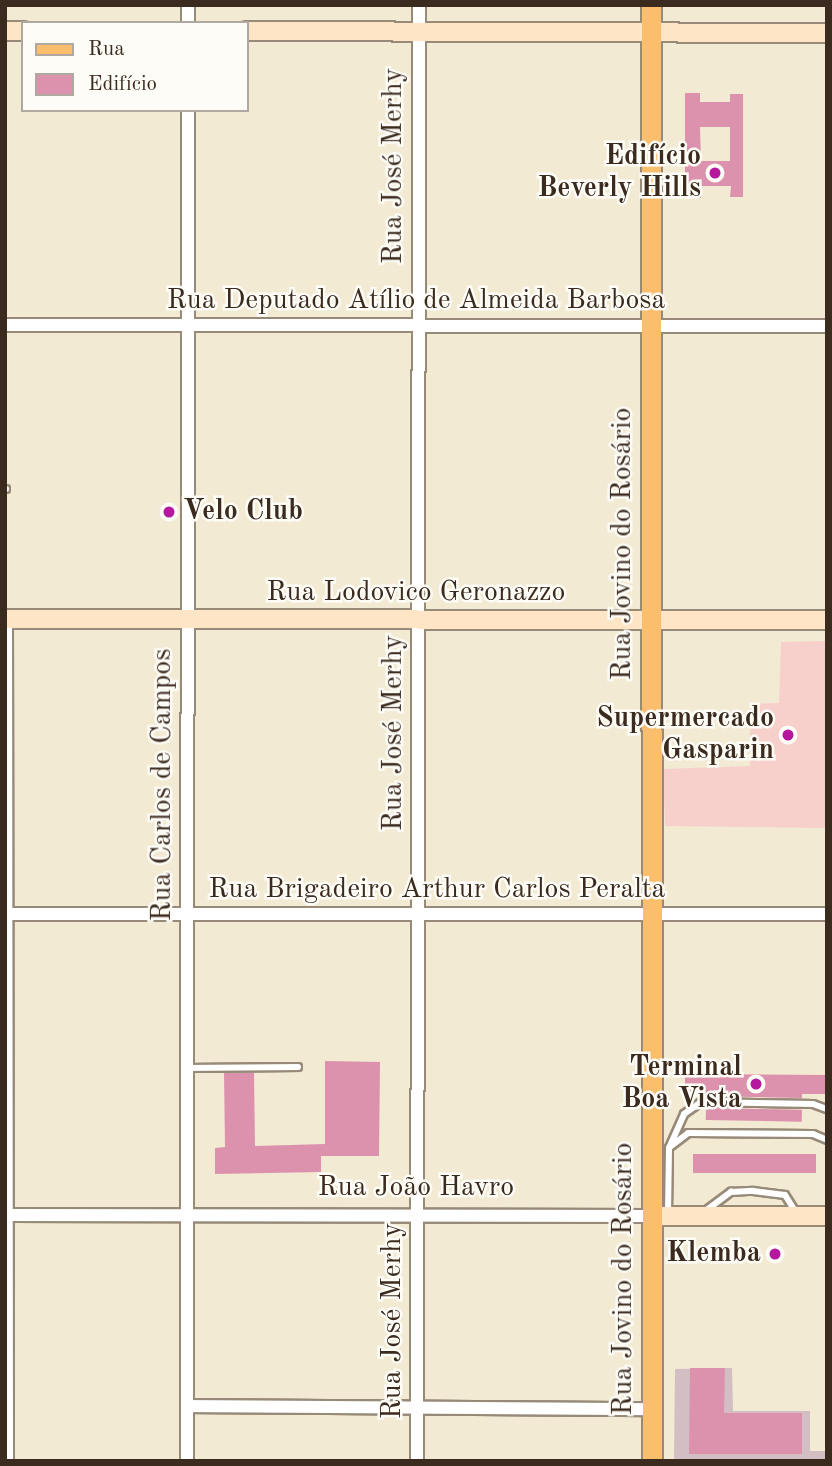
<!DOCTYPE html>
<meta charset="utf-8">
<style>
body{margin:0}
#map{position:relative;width:832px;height:1466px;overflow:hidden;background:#f3ead3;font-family:"Old Standard TT",serif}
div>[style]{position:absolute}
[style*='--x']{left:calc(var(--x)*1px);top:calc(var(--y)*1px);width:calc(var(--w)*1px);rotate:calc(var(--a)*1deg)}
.built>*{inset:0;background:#f7d0cc}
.industrial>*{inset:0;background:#d2bec3}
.building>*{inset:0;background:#dc92ad;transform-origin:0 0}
.roads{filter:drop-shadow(2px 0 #978a78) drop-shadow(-2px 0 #978a78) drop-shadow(0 2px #978a78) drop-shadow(0 -2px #978a78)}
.lane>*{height:6px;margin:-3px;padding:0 3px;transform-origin:3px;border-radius:3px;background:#fff}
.street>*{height:12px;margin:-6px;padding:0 6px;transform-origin:6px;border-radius:6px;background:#fff}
.secondary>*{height:18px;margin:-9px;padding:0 9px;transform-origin:9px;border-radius:9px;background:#fde5c5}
.primary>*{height:19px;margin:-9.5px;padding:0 9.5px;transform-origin:9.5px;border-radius:9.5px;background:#fabe6d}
.dots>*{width:19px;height:19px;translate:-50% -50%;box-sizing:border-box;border:4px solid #fdfcf7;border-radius:50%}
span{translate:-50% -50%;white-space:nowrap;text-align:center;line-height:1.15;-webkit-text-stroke:5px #fdfcf7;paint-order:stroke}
.poi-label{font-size:28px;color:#3b2a1e;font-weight:700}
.right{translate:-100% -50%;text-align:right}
.left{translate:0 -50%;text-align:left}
.street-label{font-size:28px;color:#3b2a1e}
.frame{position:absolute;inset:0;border:7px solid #3b2a1e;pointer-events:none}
.legend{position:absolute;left:21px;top:21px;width:228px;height:91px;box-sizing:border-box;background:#fdfcf7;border:2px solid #afa8a0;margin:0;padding:9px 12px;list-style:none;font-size:21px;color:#3b2a1e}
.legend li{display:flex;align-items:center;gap:14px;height:35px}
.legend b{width:35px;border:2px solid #afa8a0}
</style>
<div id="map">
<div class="built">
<div style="clip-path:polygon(827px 641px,827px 828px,665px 826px,663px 769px,750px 766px,750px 704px,779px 703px,781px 642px)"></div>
</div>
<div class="industrial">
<div style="clip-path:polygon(732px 1368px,733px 1411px,810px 1411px,810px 1451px,827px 1451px,827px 1461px,674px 1461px,675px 1369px)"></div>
</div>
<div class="building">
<div style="clip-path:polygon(evenodd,685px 93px,700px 93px,700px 102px,730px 102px,730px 94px,743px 94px,743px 197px,730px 197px,731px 186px,701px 186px,701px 198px,685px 198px,685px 93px,700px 127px,730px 127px,730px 161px,701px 161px,700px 127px)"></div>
<div style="clip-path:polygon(325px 1061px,380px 1062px,379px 1156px,321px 1156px,321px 1172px,215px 1174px,215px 1148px,225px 1147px,224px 1073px,254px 1073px,255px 1146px,325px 1144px)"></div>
<div style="clip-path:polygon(685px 1074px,827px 1075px,827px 1094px,802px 1094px,802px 1098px,706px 1096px,685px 1093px)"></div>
<div style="left:706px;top:1108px;width:96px;height:12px;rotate:1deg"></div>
<div style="left:693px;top:1154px;width:123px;height:19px"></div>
<div style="clip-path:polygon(690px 1368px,725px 1368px,724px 1413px,802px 1413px,802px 1454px,689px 1454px)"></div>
</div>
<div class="roads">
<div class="lane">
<div style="--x:5;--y:489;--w:1;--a:0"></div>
<div style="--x:187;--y:1068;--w:111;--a:-0.5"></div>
<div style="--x:671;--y:1146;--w:21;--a:-37"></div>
<div style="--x:688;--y:1133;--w:125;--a:0.5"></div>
<div style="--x:813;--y:1134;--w:15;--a:23"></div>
<div style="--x:704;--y:1212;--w:34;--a:-37"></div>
<div style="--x:731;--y:1192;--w:22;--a:-3"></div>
<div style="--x:753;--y:1191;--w:32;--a:7"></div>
<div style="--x:785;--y:1195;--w:22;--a:58"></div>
<div style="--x:668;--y:1213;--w:65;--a:-89.1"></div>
<div style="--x:669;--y:1148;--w:37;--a:-66"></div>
<div style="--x:684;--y:1114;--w:21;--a:-35"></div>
<div style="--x:701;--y:1102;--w:112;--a:1"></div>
<div style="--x:813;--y:1104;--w:15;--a:20"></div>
</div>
<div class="street">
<div style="--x:188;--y:23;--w:18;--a:-90"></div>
<div style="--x:5;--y:325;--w:822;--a:0.07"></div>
<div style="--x:6;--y:619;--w:842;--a:89.93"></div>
<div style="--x:5;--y:914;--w:822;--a:0"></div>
<div style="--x:5;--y:1215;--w:647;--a:0.09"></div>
<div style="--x:187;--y:1406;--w:465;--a:0.4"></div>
<div style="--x:187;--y:1461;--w:1351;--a:-89.96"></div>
<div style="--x:417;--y:1461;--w:1456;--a:-89.92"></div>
</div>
<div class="secondary">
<div style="--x:5;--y:31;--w:18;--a:0"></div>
<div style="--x:247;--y:31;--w:580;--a:0.2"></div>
<div style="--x:5;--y:619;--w:822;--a:0.07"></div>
<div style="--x:652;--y:1216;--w:175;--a:0"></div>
</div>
<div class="primary">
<div style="--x:651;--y:5;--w:1456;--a:89.96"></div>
</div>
</div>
<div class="dots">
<div style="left:715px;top:173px;background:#b5179e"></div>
<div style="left:169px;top:512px;background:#b5179e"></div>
<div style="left:788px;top:735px;background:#b5179e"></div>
<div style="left:756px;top:1084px;background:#b5179e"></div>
<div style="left:775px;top:1254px;background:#b5179e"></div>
</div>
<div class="poi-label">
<span class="right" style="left:701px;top:173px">Edifício<br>Beverly Hills</span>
<span class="left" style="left:183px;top:512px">Velo Club</span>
<span class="right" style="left:774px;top:735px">Supermercado<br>Gasparin</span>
<span class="right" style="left:742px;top:1084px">Terminal<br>Boa Vista</span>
<span class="right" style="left:761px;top:1254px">Klemba</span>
</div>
<div class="street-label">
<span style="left:394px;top:166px;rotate:-90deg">Rua José Merhy</span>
<span style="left:416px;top:301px">Rua Deputado Atílio de Almeida Barbosa</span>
<span style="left:623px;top:544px;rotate:-90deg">Rua Jovino do Rosário</span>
<span style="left:416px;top:593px">Rua Lodovico Geronazzo</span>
<span style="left:394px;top:733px;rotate:-90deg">Rua José Merhy</span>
<span style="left:163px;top:785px;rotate:-90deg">Rua Carlos de Campos</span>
<span style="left:437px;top:890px">Rua Brigadeiro Arthur Carlos Peralta</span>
<span style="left:416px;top:1188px">Rua João Havro</span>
<span style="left:624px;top:1279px;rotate:-90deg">Rua Jovino do Rosário</span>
<span style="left:393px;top:1321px;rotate:-90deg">Rua José Merhy</span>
</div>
<div class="frame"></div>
<ul class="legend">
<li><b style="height:9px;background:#fabe6d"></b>Rua</li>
<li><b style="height:19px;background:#dc92ad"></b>Edifício</li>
</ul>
</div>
